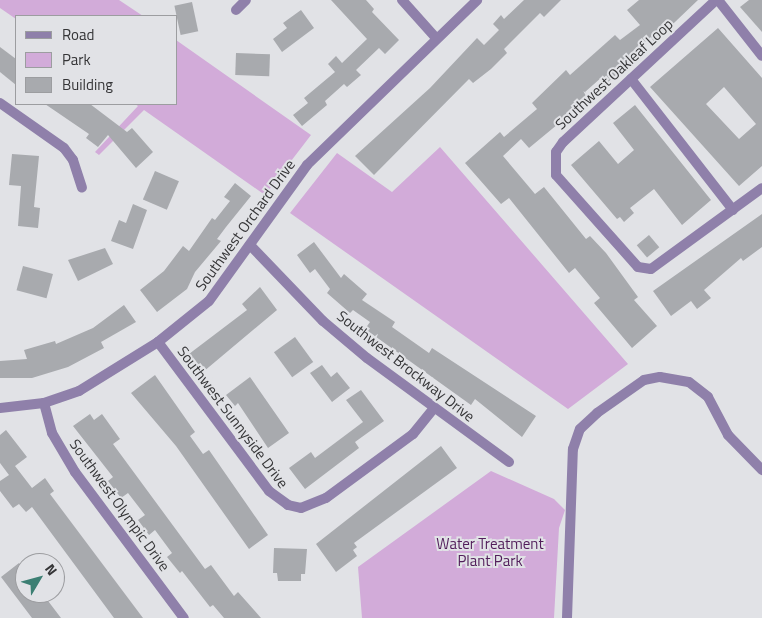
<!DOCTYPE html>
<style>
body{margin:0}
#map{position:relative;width:762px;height:618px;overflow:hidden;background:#e1e2e6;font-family:"Titillium Web",sans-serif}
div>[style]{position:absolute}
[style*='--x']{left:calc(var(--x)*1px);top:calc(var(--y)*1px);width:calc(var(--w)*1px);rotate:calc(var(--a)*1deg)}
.green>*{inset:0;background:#d2abd9}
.building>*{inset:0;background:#a8aaae;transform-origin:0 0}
.minor>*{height:10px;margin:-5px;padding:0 5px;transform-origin:5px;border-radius:5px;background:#8f80aa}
span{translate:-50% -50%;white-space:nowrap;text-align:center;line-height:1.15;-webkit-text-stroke:4px #e1e2e6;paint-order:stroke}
.street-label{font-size:15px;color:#353537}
.park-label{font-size:15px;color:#521e5b}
.legend{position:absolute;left:15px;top:15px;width:162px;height:90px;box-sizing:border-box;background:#e1e2e6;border:1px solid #9c9da0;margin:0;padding:6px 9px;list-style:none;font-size:15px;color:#353537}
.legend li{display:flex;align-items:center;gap:10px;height:25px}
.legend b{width:25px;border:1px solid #9c9da0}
.north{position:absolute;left:15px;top:553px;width:50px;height:50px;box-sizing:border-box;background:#e1e2e6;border:1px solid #9c9da0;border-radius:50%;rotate:53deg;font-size:14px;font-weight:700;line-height:20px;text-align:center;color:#353537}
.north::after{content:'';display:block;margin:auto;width:18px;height:22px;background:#3c7f73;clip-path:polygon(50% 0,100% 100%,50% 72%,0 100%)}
</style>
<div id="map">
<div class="green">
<div style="clip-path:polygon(0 0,119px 0,143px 16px,16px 16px,16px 19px,0 8px)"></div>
<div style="clip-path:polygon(176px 40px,311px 135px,265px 195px,144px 110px,99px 155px,95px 152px,138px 106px,135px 104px,176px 104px)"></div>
<div style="clip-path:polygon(440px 147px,628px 364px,568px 409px,290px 213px,337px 153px,392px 192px)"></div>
<div style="clip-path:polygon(491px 471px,554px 499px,565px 510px,559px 528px,554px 618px,362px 618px,358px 567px)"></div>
</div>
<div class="building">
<div style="clip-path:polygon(331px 0,366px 0,374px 9px,372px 12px,399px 40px,385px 54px,379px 48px,356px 70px,361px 75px,347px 87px,344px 84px,325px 101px,327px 105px,302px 126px,293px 115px,308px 103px,304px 98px,335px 72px,328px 64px,336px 56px,342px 63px,367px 39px)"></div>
<div style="clip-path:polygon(524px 0,561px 0,544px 17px,540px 13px,504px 49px,507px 53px,491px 69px,473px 83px,469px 79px,374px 175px,355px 156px,430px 88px,477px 38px,484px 45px,499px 30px,493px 24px,501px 15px,504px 19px)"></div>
<div style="clip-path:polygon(639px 0,698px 0,654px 42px,651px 37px,631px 53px,635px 58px,607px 83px,602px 77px,585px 92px,592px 100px,583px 108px,581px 105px,529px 148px,521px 139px,503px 156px,535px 194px,544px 187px,586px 239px,590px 236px,606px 253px,638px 297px,634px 300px,657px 326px,632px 348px,594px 303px,600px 298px,575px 268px,569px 273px,509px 198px,501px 204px,465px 163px,500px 132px,504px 137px,537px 109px,532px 103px,566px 70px,570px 75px,615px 35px,620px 40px,640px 25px,627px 10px)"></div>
<div style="clip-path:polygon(749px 0,762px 0,762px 32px,740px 7px)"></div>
<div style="left:192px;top:2px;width:30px;height:18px;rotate:78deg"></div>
<div style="clip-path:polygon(301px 10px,314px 28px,282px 52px,273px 39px,287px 28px,283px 23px)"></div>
<div style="clip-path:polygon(evenodd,718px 28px,762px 78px,762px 166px,739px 186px,650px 87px,718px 28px,724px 87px,756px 124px,739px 139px,706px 104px,724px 87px)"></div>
<div style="clip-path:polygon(0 47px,16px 59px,16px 85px,0 72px)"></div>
<div style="left:236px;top:53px;width:34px;height:22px;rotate:2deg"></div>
<div style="clip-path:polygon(45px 104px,90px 104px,127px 132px,132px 128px,153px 152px,136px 168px,108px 135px,98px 147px,86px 138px,89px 134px)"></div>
<div style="clip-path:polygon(635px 105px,711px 200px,682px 225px,654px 189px,630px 208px,634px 213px,624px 222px,620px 217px,617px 219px,571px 165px,599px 141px,618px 164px,634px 150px,613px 123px)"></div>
<div style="clip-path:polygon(12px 154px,39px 156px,34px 207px,40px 208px,38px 228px,18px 226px,21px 186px,9px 185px)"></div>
<div style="left:155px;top:171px;width:26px;height:31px;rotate:23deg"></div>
<div style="clip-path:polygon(235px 183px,251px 196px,226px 227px,217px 239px,221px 241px,195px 272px,187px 289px,157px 312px,140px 290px,164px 271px,183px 246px,189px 251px,212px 218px,215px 220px,230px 201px,224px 197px)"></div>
<div style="clip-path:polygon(133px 204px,147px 210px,133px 249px,111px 241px,119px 220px,126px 223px)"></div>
<div style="clip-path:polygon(762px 214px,762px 247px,743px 261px,741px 258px,704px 290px,711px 298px,697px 309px,691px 301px,671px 316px,653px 291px)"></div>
<div style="left:649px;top:235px;width:16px;height:16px;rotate:50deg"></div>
<div style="clip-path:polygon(314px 242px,341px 278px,344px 274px,367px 294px,362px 300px,395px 322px,392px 327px,429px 353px,432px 348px,536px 416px,522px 437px,475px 399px,471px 405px,365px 329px,370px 322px,353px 310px,350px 313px,327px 293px,330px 289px,315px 269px,310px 273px,297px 255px)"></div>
<div style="clip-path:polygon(105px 248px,113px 264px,78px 281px,68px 260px)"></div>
<div style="left:23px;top:266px;width:31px;height:25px;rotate:15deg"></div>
<div style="clip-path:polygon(260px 287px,277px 310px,203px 372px,189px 354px,247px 310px,242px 304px)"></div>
<div style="clip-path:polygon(124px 305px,136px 322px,101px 342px,104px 348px,68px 367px,32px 378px,0 378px,0 361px,27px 359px,24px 350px,55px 341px,56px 344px,93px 328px)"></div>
<div style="left:295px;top:337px;width:31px;height:26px;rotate:54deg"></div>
<div style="clip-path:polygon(322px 365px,331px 377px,337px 372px,350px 388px,332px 402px,310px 373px)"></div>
<div style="clip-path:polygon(155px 375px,195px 432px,190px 436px,203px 454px,209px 450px,268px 535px,249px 549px,176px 446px,131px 393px)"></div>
<div style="clip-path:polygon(250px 377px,289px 433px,268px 448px,238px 403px,235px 406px,226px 395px)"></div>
<div style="clip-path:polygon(361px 390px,384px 421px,355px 442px,359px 448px,305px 489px,289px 468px,311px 452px,315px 458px,363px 422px,346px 400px)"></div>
<div style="clip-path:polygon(90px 414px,94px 420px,102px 414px,120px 439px,113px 444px,205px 569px,211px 565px,234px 596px,238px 592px,261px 618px,224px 618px,213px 605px,210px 607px,182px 571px,180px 573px,167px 557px,172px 553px,155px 530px,149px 535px,138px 520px,145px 515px,128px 493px,121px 498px,108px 481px,113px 477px,73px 426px)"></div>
<div style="clip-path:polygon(6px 430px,27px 457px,15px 466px,32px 488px,45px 478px,54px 491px,50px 494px,143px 618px,114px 618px,32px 507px,26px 512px,19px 504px,13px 508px,0 491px,0 481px,9px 475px,0 463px,0 435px)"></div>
<div style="clip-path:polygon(441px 446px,457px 468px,354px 543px,357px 547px,353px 550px,357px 556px,336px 572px,316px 544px)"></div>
<div style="clip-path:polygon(274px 548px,307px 549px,305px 574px,301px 574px,301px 581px,278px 581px,277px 573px,273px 573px)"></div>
<div style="clip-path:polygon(19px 563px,25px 571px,25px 593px,42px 593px,61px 618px,32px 618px,1px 577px)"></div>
</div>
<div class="minor">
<div style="--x:402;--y:0;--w:51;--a:48.2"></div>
<div style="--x:716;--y:0;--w:209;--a:137.1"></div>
<div style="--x:563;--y:142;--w:12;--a:125"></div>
<div style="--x:556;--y:152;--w:23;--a:90"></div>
<div style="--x:556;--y:175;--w:123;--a:48.3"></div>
<div style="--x:638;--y:267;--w:13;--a:9"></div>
<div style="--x:651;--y:269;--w:137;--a:-36.1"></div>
<div style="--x:718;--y:0;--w:71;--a:51.8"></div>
<div style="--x:236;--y:10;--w:14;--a:-45"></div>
<div style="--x:631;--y:79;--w:166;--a:52.1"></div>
<div style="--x:0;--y:103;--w:78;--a:35.1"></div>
<div style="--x:64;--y:148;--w:15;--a:53"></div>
<div style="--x:73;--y:160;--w:29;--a:72"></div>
<div style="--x:250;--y:245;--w:105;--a:46.2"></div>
<div style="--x:323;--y:321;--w:57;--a:40.1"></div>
<div style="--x:367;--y:358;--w:176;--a:36.2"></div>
<div style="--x:158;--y:342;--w:186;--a:53.3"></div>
<div style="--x:269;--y:491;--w:24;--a:36"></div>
<div style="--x:288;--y:505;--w:13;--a:13"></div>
<div style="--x:301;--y:508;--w:27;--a:-22"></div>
<div style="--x:326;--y:498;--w:108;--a:-36.3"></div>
<div style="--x:413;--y:434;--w:32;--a:-51"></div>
<div style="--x:44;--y:403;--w:31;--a:75"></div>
<div style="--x:52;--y:433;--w:45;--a:59.5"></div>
<div style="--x:75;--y:472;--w:182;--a:53.3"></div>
<div style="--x:0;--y:408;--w:44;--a:-6.5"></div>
<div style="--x:44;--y:403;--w:37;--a:-19"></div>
<div style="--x:79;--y:391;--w:93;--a:-31.8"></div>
<div style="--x:158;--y:342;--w:65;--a:-38.8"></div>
<div style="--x:209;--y:301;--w:168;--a:-54.2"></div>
<div style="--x:307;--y:165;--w:237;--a:-44.1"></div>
<div style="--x:567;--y:618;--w:169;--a:-88"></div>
<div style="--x:573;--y:449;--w:21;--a:-71"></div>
<div style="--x:580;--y:429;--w:23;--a:-43"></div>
<div style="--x:597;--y:413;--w:57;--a:-35.1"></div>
<div style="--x:644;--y:380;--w:16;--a:-11"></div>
<div style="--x:660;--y:377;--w:29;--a:10"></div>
<div style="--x:689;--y:382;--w:24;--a:38"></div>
<div style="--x:708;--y:397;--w:43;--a:62.2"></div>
<div style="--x:728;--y:435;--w:49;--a:45.8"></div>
</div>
<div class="street-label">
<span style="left:614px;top:74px;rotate:-43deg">Southwest Oakleaf Loop</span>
<span style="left:245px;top:225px;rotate:-54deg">Southwest Orchard Drive</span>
<span style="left:406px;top:366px;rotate:38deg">Southwest Brockway Drive</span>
<span style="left:233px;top:417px;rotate:53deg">Southwest Sunnyside Drive</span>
<span style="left:120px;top:505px;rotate:54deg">Southwest Olympic Drive</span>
</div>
<div class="park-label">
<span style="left:490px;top:552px">Water Treatment<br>Plant Park</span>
</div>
<ul class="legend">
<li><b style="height:6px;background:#8f80aa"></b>Road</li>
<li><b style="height:14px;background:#d2abd9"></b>Park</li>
<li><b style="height:14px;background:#a8aaae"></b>Building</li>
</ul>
<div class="north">N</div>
</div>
